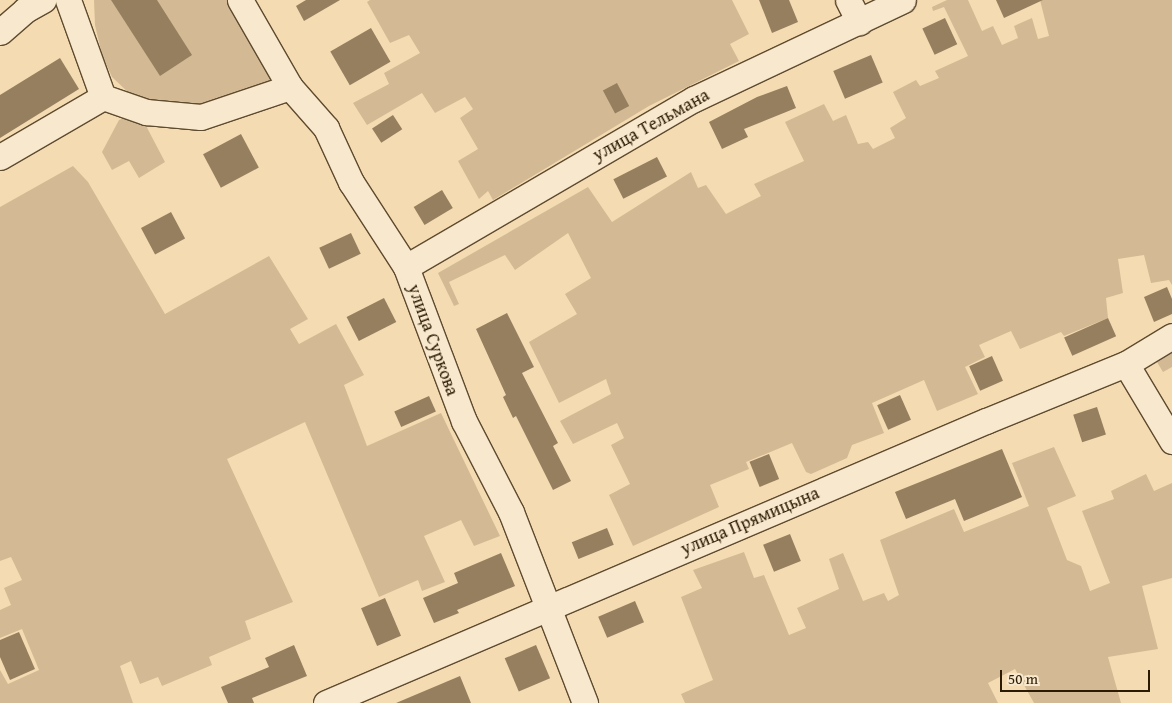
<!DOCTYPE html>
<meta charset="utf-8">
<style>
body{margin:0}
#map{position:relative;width:1172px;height:703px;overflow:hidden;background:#f5dbb2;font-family:"Gentium Book Plus",serif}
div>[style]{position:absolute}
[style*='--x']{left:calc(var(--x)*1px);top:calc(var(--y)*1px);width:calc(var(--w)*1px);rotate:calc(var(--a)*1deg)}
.green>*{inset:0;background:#d3ba94}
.building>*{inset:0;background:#957f5e;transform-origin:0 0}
.roads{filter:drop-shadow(1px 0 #5e4b2f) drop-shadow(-1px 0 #5e4b2f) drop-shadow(0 1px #5e4b2f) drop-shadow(0 -1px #5e4b2f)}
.minor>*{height:25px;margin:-12.5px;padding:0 12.5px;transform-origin:12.5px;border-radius:12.5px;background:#f8e8cd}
span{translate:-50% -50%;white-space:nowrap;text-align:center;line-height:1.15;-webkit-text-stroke:4px #f8e8cd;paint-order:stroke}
.street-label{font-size:18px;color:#2c1b03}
.scale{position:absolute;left:1000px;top:670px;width:150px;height:22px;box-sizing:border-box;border:2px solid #2c1b03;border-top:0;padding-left:6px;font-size:15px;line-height:18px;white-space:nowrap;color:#2c1b03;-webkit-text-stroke:4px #f8e8cd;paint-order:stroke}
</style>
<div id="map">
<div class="green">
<div style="clip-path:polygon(94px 0,232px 0,278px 78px,213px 107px,167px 108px,130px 94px,112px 77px,102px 55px,95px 25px)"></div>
<div style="clip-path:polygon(370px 0,732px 0,749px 34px,730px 44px,739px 61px,649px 106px,493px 200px,488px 191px,479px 199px,458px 161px,478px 149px,460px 118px,473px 109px,465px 97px,435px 113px,422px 93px,367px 125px,353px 103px,389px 84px,384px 73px,420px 53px,409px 35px,390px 43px,367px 2px)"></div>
<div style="clip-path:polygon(947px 0,968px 0,982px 31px,993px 26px,1002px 45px,1018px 38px,1014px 26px,1032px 18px,1038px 39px,1049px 36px,1040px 0,1172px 0,1172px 285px,1169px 280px,1151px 283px,1144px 255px,1118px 259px,1123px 293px,1106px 298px,1108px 318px,1064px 336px,1061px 332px,1020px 349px,1011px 331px,979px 345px,985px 357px,965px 367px,978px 394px,937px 411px,924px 380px,872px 403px,884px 433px,852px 445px,847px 458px,811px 474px,806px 472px,792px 443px,746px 462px,749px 469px,710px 485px,719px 507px,633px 546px,609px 495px,630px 484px,611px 445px,624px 438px,617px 423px,573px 444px,560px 421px,611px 394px,606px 379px,559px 403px,529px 342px,577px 314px,565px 294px,591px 278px,568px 233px,515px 270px,505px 255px,449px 282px,459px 304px,454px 306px,438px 273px,588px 187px,612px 222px,691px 172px,698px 188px,706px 185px,726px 214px,761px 196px,754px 184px,804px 161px,785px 122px,824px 104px,833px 121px,846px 115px,858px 144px,868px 142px,873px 149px,895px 138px,890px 128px,906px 118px,893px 92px,916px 80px,920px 86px,939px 78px,935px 71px,968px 56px,944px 7px,933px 11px,932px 7px)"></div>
<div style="clip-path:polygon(131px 115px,143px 120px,165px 162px,139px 178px,129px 161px,112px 170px,102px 152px,119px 120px)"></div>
<div style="clip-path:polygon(73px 166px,88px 182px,165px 314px,269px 256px,308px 319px,290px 329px,299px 344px,336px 324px,364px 375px,344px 385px,367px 446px,441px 413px,500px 536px,474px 546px,461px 520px,424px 536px,445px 582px,422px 591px,418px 580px,379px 597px,305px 422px,227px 459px,293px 602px,245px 621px,251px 639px,209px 657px,212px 665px,162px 686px,158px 677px,140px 684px,131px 661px,120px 666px,133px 703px,0 703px,0 670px,8px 684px,39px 670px,22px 629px,0 638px,0 610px,11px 605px,4px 588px,22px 580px,11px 557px,0 561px,0 207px)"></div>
<div style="clip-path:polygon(1172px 346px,1172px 367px,1163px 372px,1154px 357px)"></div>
<div style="clip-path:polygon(1054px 447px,1076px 496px,1047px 508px,1067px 560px,1081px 566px,1090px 591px,1110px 583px,1082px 511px,1114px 499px,1111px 491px,1146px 474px,1154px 491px,1172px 483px,1172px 578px,1142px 586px,1158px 649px,1108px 657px,1121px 703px,1034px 703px,1015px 669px,988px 683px,998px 703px,685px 703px,681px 694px,713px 680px,681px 597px,702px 588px,693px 570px,744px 552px,754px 578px,764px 575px,789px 635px,806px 628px,797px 608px,839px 589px,829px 559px,843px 553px,863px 601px,884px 593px,888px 601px,899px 595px,880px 540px,954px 509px,964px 532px,1029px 506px,1012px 463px)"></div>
</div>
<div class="building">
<div style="clip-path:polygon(111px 0,157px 0,192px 55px,160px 76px)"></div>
<div style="clip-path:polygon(306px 0,340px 0,304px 21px,296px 6px)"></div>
<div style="clip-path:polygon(759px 0,789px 0,798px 22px,772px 33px)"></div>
<div style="clip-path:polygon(996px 0,1043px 0,1004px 18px)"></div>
<div style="left:945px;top:18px;width:29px;height:25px;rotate:65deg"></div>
<div style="left:371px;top:28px;width:39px;height:47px;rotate:60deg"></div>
<div style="left:871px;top:55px;width:30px;height:41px;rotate:67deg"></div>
<div style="clip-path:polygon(60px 58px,79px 89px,0 138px,0 95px)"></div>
<div style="left:617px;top:83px;width:26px;height:16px;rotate:62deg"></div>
<div style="clip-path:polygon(787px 86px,796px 108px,744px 129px,748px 137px,722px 149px,709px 122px,757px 97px)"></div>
<div style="left:393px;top:115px;width:17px;height:25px;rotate:57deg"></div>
<div style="left:241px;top:134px;width:38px;height:43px;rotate:62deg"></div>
<div style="left:657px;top:157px;width:22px;height:49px;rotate:63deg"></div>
<div style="left:442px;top:190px;width:21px;height:33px;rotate:59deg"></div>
<div style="left:171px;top:212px;width:30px;height:34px;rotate:62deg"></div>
<div style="left:351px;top:233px;width:23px;height:35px;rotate:65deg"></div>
<div style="clip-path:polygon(1167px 287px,1172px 299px,1172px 314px,1154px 322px,1144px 297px)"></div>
<div style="left:384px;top:298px;width:27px;height:42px;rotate:63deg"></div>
<div style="clip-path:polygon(507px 313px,534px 367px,522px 373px,558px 443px,553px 446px,571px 481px,553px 490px,516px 416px,513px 418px,503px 397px,506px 395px,476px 329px)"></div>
<div style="left:1108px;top:318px;width:20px;height:48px;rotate:66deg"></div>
<div style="left:992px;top:356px;width:27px;height:25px;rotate:66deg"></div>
<div style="left:900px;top:395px;width:27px;height:25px;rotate:66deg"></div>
<div style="left:429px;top:396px;width:17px;height:38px;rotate:66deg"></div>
<div style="left:1097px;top:407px;width:29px;height:25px;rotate:72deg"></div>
<div style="clip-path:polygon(1002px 449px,1022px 497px,964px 521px,955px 499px,906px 519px,895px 492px)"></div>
<div style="left:769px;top:454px;width:27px;height:21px;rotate:68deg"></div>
<div style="left:607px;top:528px;width:18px;height:38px;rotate:68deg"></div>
<div style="left:790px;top:534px;width:29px;height:29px;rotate:68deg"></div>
<div style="clip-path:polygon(501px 553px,515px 586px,457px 610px,459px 613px,434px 623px,423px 598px,458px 583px,454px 573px)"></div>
<div style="left:385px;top:598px;width:41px;height:26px;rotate:67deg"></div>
<div style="left:635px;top:601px;width:23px;height:40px;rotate:67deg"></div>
<div style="clip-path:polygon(19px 632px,35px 669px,10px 680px,0 657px,0 640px)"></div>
<div style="clip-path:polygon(294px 645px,307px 676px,252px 698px,254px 703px,228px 703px,221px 687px,269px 667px,265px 658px)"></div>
<div style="left:536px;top:645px;width:36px;height:34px;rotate:67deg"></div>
<div style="clip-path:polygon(460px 676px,471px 703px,396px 703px)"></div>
</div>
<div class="roads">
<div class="minor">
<div style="--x:68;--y:0;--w:103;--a:70.2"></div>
<div style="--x:103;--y:97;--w:46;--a:19.2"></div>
<div style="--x:146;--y:112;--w:55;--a:5.2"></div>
<div style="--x:201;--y:117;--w:94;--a:-18.6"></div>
<div style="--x:240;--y:0;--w:100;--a:60.1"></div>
<div style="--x:290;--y:87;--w:55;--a:48.7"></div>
<div style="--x:326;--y:128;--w:60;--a:65.2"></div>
<div style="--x:351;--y:182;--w:101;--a:57.1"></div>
<div style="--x:406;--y:267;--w:165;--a:69.4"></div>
<div style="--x:464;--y:421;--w:102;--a:62.7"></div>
<div style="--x:511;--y:512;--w:205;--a:68.8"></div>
<div style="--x:848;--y:0;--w:25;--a:63"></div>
<div style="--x:0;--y:32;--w:33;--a:-41"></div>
<div style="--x:25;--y:10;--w:21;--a:-29"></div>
<div style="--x:0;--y:157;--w:119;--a:-30.2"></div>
<div style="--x:406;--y:267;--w:333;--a:-30.3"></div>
<div style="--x:694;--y:99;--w:231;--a:-25.3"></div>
<div style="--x:1126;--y:364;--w:90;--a:59.1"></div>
<div style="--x:326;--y:703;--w:718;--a:-23.14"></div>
<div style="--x:986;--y:421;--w:151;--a:-22.2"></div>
<div style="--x:1126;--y:364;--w:54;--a:-31.3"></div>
</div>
</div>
<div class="street-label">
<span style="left:651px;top:125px;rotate:-29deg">улица Тельмана</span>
<span style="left:433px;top:340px;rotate:70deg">улица Суркова</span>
<span style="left:750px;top:521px;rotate:-23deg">улица Прямицына</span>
</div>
<div class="scale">50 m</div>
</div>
